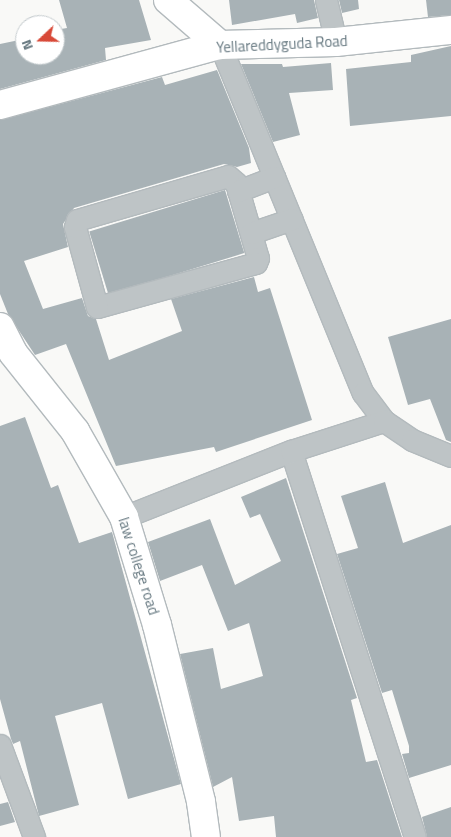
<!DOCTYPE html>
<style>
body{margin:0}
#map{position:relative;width:451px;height:837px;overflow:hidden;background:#f9f9f7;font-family:"Titillium Web",sans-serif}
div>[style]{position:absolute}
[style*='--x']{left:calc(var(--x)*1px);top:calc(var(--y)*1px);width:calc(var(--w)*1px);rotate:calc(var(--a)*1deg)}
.building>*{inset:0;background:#a8b2b6;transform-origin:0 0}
.roads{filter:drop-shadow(1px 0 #b3babd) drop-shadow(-1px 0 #b3babd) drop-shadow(0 1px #b3babd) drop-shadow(0 -1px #b3babd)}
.street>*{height:21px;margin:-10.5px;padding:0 10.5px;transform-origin:10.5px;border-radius:10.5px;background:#bec4c6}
.secondary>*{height:28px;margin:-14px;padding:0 14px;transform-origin:14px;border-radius:14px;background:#fff}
span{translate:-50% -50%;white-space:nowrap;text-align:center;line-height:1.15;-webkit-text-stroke:5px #fff;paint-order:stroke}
.street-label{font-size:15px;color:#667880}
.north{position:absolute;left:15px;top:15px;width:50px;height:50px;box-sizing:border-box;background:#fff;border:1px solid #c2c9cc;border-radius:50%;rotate:249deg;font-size:14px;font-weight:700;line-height:20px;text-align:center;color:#667880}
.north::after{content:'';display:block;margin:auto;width:18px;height:22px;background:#d84938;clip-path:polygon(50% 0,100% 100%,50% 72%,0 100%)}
</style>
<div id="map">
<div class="building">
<div style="clip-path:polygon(59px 0,139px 0,151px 40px,105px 48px,106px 60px,0 89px,0 44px,24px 39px,25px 35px,25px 55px,55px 55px,55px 30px,67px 28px)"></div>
<div style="clip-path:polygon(229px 0,314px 0,318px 18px,297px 23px,295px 14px,232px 25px)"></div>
<div style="clip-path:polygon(339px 0,358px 0,359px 9px,342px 13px)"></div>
<div style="clip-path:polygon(426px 0,451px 0,451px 15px,428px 17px)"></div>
<div style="clip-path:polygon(451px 46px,451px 116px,350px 126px,346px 69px,411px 62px,411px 55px)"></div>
<div style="clip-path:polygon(331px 63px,333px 90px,289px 93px,300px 135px,273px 142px,241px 64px,282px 64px,283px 67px)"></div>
<div style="clip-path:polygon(217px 70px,249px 148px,251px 163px,237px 167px,224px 164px,74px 208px,63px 224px,68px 247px,24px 261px,43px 309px,82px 298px,88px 316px,96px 319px,109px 360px,182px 331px,171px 299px,254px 277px,258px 292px,270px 288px,312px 420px,216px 452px,214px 447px,116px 466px,66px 344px,35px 355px,8px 314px,0 294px,0 120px,162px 77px,165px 85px)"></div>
<div style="left:225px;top:190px;width:66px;height:142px;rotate:73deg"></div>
<div style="clip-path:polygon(451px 319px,451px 442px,446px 440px,430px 399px,408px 405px,388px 337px)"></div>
<div style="clip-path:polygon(25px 417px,51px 488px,58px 485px,79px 543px,112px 532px,181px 784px,128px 799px,102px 703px,55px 716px,79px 805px,39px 816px,20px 741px,13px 744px,11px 739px,0 699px,0 426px)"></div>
<div style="clip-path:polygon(286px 478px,357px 698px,351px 700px,366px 762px,377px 760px,402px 837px,276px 837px,274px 816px,239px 821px,232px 777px,213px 787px,180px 654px,213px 648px,221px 689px,263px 676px,249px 623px,228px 631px,202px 565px,160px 581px,148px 542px,210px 519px,235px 585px,281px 561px,260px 514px,250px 518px,241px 497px)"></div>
<div style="clip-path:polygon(385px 482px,403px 543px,451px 525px,451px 765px,409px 778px,402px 754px,409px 753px,409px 746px,392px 690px,382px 693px,337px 554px,358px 548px,341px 496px)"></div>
<div style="clip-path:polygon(8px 802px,15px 822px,0 826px,0 804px)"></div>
<div style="clip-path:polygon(451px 807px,451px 837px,427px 837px,422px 817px)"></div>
</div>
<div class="roads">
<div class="street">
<div style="--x:326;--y:0;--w:43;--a:76.6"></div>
<div style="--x:220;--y:45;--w:376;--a:67.7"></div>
<div style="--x:363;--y:393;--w:35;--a:53"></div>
<div style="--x:228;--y:176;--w:11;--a:41"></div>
<div style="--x:236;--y:183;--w:78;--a:73.7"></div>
<div style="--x:258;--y:258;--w:5;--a:112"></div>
<div style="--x:256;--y:263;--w:165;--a:164.5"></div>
<div style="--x:97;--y:307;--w:83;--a:-105.4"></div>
<div style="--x:75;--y:227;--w:7;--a:-74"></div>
<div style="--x:77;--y:220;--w:157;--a:-16.2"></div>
<div style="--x:238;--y:191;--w:39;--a:-21"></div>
<div style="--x:251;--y:233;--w:43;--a:-18.9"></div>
<div style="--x:291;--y:451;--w:405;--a:72.2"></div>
<div style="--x:124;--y:517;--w:180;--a:-21.6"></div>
<div style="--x:291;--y:451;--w:98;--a:-17.9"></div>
<div style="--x:384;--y:421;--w:34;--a:34"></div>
<div style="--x:412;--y:440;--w:42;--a:22.3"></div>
<div style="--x:0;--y:745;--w:98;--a:69.7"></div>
</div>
<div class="secondary">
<div style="--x:168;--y:0;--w:69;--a:40.9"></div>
<div style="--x:0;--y:105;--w:228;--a:-15.3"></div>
<div style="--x:220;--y:45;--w:116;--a:-1.5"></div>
<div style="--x:336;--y:42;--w:116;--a:-6"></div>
<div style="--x:0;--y:327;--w:29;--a:63"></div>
<div style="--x:13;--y:353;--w:100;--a:51.5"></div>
<div style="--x:75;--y:431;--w:99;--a:60.3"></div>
<div style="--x:124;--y:517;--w:113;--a:73"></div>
<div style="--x:157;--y:625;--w:182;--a:76"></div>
<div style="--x:201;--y:802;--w:35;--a:82"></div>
</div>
</div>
<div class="street-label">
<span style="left:282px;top:44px;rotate:-3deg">Yellareddyguda Road</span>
<span style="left:139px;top:566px;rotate:72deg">law college road</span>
</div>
<div class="north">N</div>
</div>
